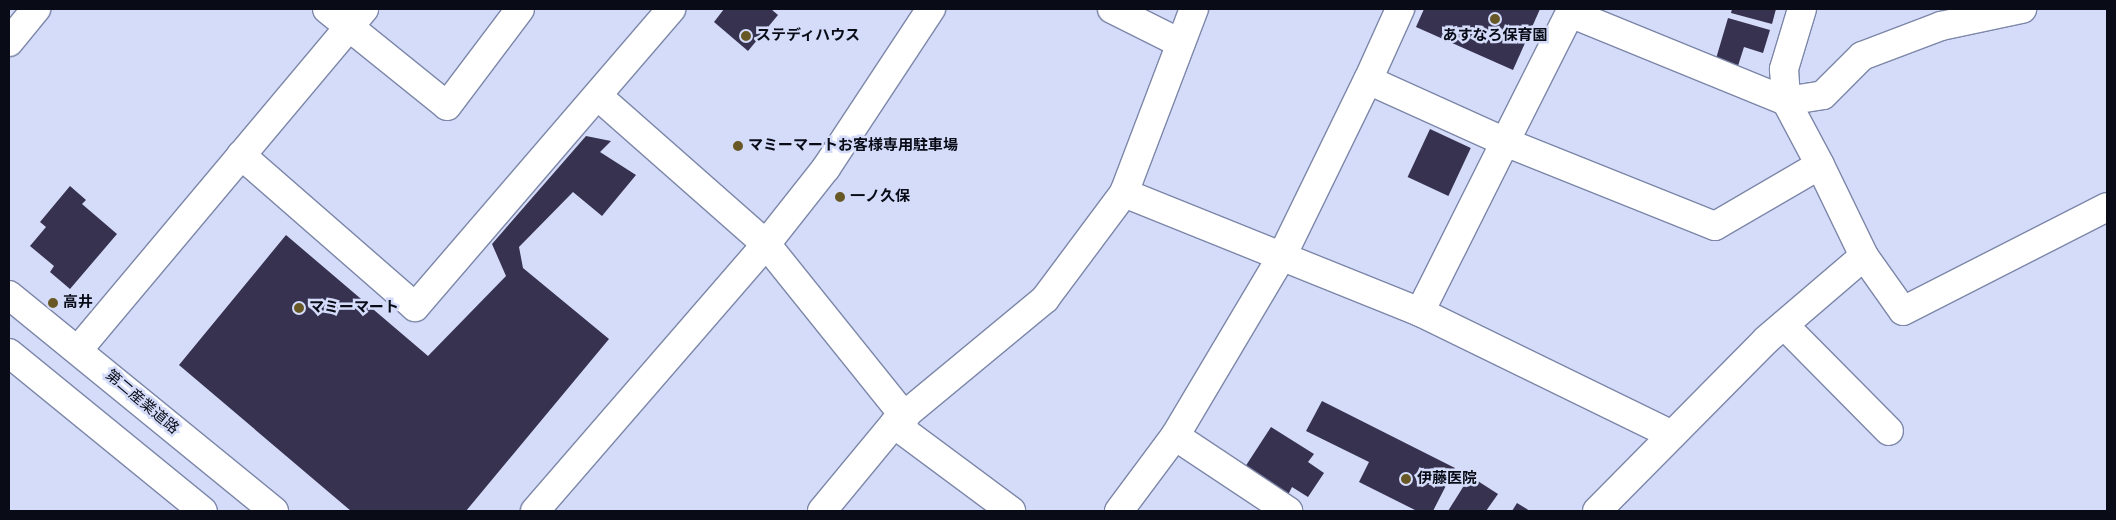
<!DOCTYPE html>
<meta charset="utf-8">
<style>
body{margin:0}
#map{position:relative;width:2116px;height:520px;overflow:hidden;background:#d4dcfa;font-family:"DejaVu Sans","Noto Sans JP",sans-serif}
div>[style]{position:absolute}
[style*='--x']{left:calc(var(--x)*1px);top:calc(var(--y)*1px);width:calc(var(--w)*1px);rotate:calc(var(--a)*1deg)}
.building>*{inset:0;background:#37324f;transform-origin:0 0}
.roads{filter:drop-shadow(1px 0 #7d87a8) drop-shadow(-1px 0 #7d87a8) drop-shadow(0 1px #7d87a8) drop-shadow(0 -1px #7d87a8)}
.minor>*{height:28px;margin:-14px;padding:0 14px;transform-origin:14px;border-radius:14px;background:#fff}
.major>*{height:28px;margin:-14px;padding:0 14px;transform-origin:14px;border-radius:14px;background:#fff}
.dots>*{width:14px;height:14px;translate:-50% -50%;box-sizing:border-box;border:2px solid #d4dcfa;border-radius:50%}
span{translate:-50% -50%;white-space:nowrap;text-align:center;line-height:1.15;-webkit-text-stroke:5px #d4dcfa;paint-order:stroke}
.poi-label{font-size:15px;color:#090c17;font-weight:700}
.left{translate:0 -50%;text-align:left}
.street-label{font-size:15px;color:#090c17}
.frame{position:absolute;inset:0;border:10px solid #090c17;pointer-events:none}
</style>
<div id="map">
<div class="building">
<div style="clip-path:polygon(724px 9px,771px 9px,778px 15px,748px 51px,714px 22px)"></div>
<div style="clip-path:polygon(1424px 9px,1540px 9px,1513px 70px,1416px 27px)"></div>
<div style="clip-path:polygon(1732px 9px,1776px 9px,1772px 24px,1731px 13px)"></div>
<div style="clip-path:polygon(1728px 18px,1770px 30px,1763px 53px,1744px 47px,1737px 69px,1715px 62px)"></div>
<div style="left:1430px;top:129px;width:45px;height:53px;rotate:25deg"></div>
<div style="clip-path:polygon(586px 136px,611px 141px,600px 152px,636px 175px,602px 216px,573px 192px,519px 247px,523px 268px,609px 339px,466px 511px,351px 511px,179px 365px,286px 235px,428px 356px,506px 276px,492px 244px)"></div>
<div style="clip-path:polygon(70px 186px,86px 200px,82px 204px,117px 234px,70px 289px,50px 272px,54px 266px,30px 246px,46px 227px,40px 222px)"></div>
<div style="clip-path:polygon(1322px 401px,1455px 468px,1433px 511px,1417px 511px,1359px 482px,1369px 462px,1306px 431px)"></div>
<div style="clip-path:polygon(1271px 427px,1314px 454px,1308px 462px,1324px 473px,1308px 497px,1292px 487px,1288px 495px,1245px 467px)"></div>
<div style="clip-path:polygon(1470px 476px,1498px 494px,1486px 511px,1448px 511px)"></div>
<div style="clip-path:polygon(1517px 503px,1530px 511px,1512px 511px)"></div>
</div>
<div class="roads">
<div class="minor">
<div style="--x:327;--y:9;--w:154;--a:38.9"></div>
<div style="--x:447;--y:106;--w:121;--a:-53"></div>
<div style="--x:1112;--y:9;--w:76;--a:26.6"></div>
<div style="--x:1802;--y:9;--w:63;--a:106.7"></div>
<div style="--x:1784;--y:69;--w:32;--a:86"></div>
<div style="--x:1786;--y:101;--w:72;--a:62"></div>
<div style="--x:9;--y:42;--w:43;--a:-50.7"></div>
<div style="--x:1368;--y:80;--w:78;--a:-65.7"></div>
<div style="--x:599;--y:97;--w:222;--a:41.4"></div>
<div style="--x:766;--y:244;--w:222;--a:51.2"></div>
<div style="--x:241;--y:155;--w:231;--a:41.1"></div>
<div style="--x:415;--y:307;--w:393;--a:-49.3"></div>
<div style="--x:1124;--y:193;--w:319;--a:21.9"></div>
<div style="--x:1420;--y:312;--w:280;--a:26"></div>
<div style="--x:1420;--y:312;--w:190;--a:-63.4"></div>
<div style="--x:1505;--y:142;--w:226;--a:21.8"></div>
<div style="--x:1715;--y:226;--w:121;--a:-30.2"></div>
<div style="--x:1820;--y:165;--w:101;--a:64.2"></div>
<div style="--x:1864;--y:256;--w:67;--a:54.7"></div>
<div style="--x:1903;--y:311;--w:229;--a:-27"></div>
<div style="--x:1784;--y:325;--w:149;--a:45.3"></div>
<div style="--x:78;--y:350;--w:445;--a:-50"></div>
<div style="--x:894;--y:424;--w:146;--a:36.6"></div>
<div style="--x:1175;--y:436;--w:136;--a:33.6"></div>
<div style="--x:535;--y:511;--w:353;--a:-49.1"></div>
<div style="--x:766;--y:244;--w:97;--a:-51.7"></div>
<div style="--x:826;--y:168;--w:191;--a:-56.6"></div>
<div style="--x:822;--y:511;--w:113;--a:-50.4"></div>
<div style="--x:894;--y:424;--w:196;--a:-39.6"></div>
<div style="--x:1045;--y:299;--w:132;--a:-53.3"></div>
<div style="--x:1124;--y:193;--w:197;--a:-69.2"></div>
<div style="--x:1119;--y:511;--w:94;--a:-53.3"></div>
<div style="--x:1175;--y:436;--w:209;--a:-59.3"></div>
<div style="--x:1282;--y:256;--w:196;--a:-64"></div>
<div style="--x:1368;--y:80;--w:150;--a:24.3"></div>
<div style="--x:1505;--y:142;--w:144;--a:-63.3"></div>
<div style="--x:1570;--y:13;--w:233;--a:22.2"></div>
<div style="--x:1786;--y:101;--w:37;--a:-9"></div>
<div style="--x:1823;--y:95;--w:55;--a:-45"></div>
<div style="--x:1862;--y:56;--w:85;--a:-20.8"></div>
<div style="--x:1941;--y:26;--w:83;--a:-11.9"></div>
<div style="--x:1597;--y:511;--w:240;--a:-45.3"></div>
<div style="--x:1766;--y:340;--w:129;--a:-40.6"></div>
</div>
<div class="major">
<div style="--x:9;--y:295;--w:342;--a:39.2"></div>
<div style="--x:9;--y:353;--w:250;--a:39.2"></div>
</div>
</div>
<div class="dots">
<div style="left:1495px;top:19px;background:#685825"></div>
<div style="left:746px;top:36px;background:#685825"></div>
<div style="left:738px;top:146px;background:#685825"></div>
<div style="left:840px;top:197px;background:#685825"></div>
<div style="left:53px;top:303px;background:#685825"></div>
<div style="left:299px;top:308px;background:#685825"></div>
<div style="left:1406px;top:479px;background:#685825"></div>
</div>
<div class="poi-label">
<span class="left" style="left:756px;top:36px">ステディハウス</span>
<span style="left:1495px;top:36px">あすなろ保育園</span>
<span class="left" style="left:748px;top:146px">マミーマートお客様専用駐車場</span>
<span class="left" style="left:850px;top:197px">一ノ久保</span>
<span class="left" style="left:63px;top:303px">高井</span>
<span class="left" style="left:309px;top:308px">マミーマート</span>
<span class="left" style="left:1417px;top:479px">伊藤医院</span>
</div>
<div class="street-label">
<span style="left:142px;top:402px;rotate:40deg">第二産業道路</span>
</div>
<div class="frame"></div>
</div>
